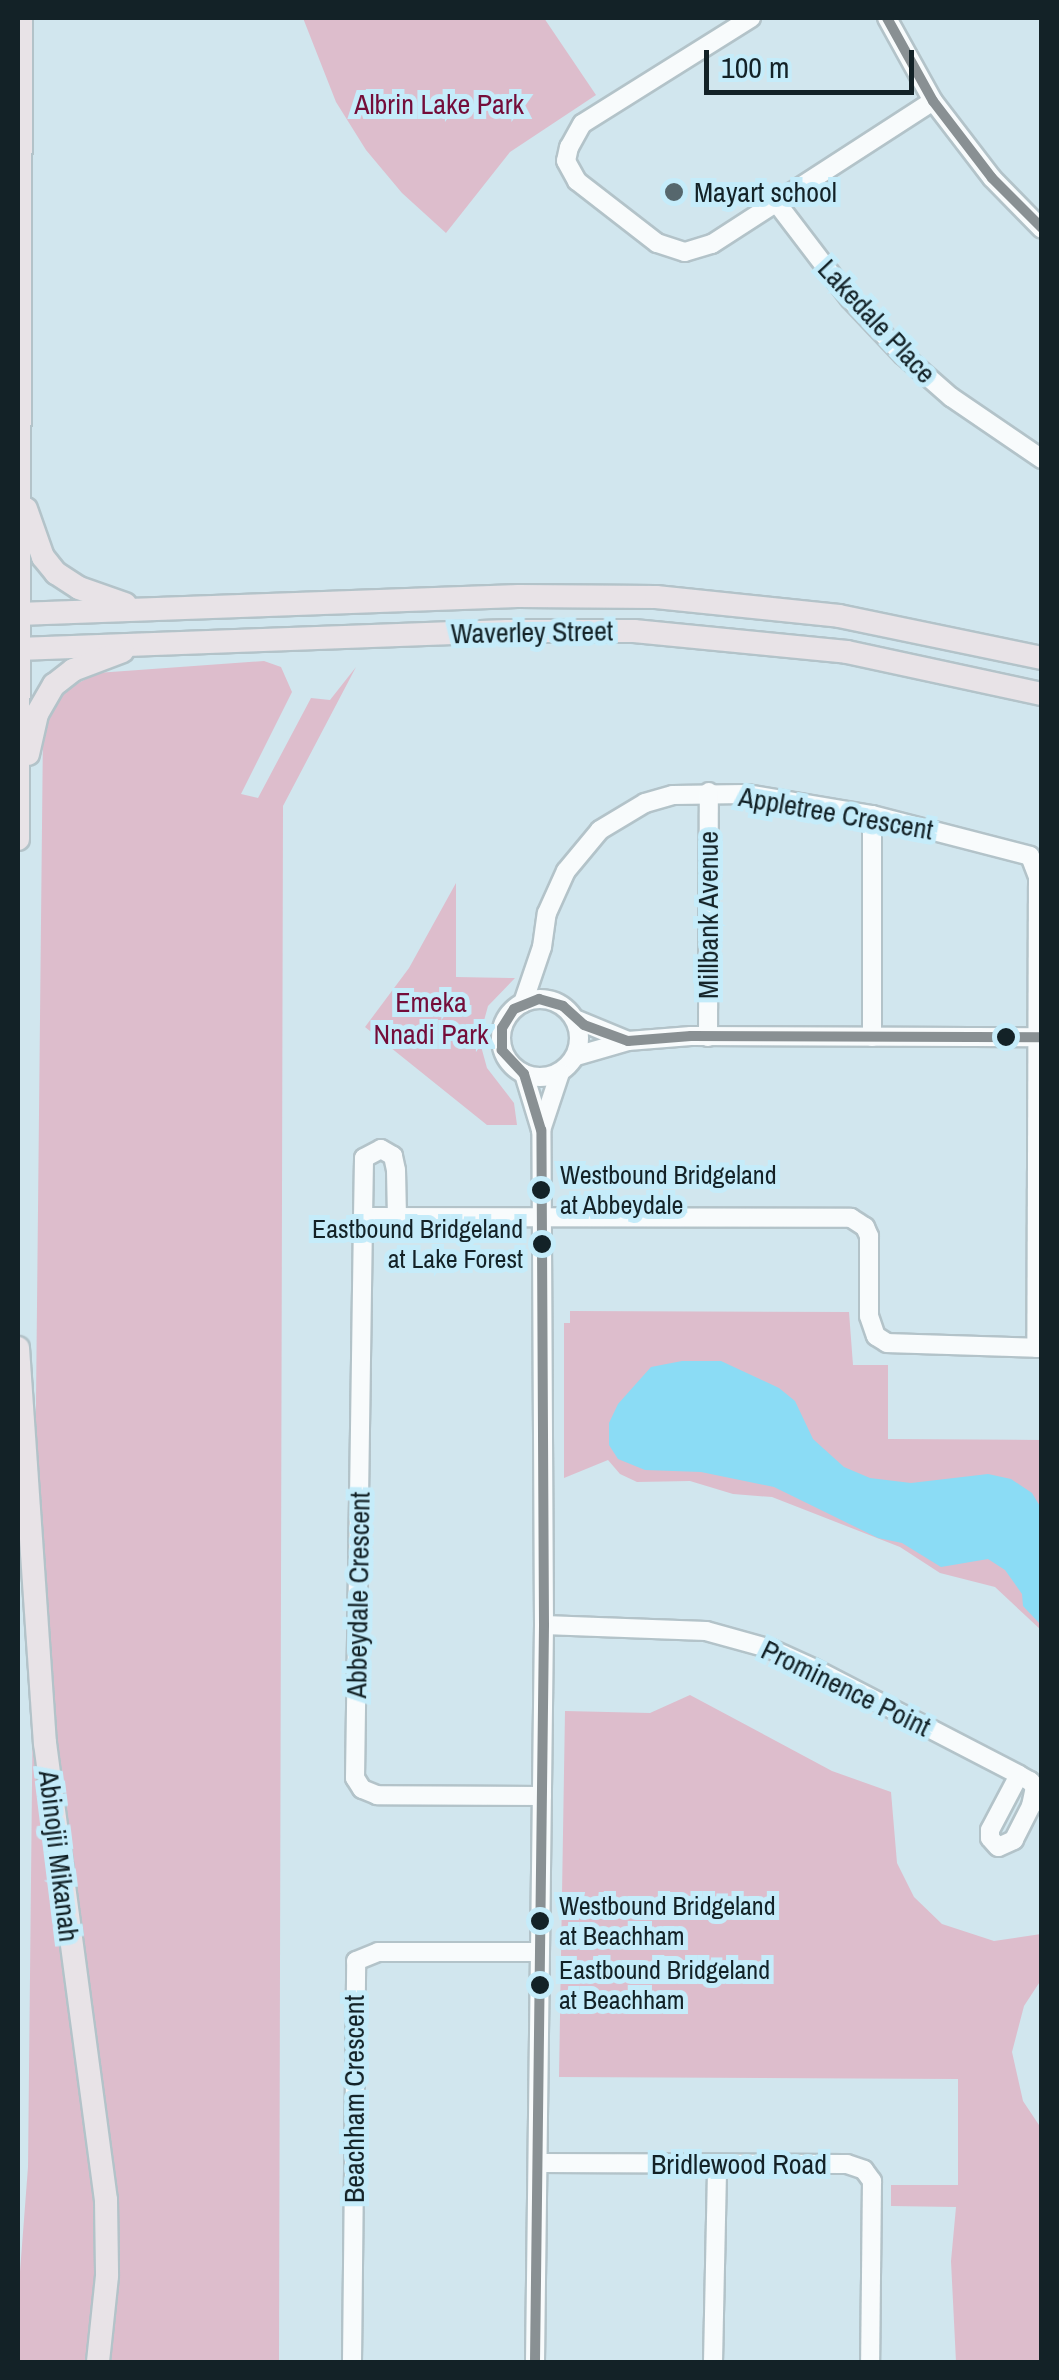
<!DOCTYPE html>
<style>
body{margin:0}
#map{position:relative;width:1059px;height:2380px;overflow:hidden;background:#d1e6ee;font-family:"Archivo Narrow",sans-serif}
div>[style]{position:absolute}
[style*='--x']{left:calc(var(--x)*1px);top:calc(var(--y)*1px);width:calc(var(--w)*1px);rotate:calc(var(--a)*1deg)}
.green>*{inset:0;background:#ddbdcc}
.water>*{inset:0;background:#8bdcf5}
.roads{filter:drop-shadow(2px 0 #b3c3c9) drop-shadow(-2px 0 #b3c3c9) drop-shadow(0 2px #b3c3c9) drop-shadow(0 -2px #b3c3c9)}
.minor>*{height:18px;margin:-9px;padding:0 9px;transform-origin:9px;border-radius:9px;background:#f8fbfc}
.minor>.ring{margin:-9px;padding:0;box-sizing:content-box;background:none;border:18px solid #f8fbfc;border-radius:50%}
.major>*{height:22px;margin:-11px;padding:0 11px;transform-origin:11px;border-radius:11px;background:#e8e3e7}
.bus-1>*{height:10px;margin:-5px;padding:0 5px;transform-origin:5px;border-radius:5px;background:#899093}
.dots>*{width:28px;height:28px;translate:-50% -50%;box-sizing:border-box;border:5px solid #c5ecfa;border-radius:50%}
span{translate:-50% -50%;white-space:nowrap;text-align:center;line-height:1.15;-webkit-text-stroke:10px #c5ecfa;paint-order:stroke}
.bus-label{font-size:26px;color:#132227}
.left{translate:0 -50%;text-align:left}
.right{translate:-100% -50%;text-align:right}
.park-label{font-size:28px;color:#740d3a}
.poi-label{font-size:28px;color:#132227}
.street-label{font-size:28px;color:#132227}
.frame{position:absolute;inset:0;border:20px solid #132227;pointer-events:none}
.scale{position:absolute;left:704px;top:50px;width:210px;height:45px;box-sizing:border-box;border:5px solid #132227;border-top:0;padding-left:12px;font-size:30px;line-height:35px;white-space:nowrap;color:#132227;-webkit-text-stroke:8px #c5ecfa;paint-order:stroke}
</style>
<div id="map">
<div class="green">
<div style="clip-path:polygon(303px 18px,544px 18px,596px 95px,510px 152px,446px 233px,402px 193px,366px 150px,336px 102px)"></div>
<div style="clip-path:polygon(264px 661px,281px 667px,292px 692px,241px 794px,258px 798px,311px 698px,330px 700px,356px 667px,283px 806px,279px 2362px,18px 2362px,18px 2298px,28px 2167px,43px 730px,62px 692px,97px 673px)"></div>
<div style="clip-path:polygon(456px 883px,456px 977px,515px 978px,488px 1006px,479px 1039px,487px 1068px,514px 1103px,517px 1125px,487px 1125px,365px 1027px,409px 968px)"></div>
<div style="clip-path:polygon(570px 1311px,849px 1312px,853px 1365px,888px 1365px,888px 1439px,1041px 1440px,1041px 1630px,995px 1587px,940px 1573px,900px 1547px,772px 1497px,733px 1494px,690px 1481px,637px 1482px,620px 1474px,608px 1460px,564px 1478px,564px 1323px,570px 1323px)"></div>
<div style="clip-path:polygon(690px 1695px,832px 1771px,891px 1792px,897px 1863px,914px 1897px,942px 1924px,994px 1941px,1041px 1934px,1041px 1980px,1024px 2006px,1012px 2052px,1023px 2101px,1041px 2128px,1041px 2362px,956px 2362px,951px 2261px,956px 2207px,891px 2206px,891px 2185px,958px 2185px,958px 2079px,559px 2077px,565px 1711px,650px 1713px)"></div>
</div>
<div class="water">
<div style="clip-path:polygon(682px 1361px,721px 1361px,779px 1388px,795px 1401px,813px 1439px,844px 1467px,870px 1478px,911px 1483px,988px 1474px,1011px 1479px,1032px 1493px,1041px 1508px,1041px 1625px,1023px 1606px,1022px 1594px,1005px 1570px,988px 1559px,941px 1567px,902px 1543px,878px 1538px,774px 1487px,701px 1472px,645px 1470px,618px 1459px,609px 1445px,609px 1423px,618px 1404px,651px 1367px)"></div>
</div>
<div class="roads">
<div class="minor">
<div style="--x:751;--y:18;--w:199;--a:147.9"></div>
<div style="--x:582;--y:124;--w:26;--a:119"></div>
<div style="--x:569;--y:147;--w:14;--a:102"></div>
<div style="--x:566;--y:161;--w:23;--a:61"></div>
<div style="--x:577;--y:181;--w:101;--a:37.8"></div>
<div style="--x:657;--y:243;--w:29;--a:18"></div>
<div style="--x:685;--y:252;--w:28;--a:-17"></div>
<div style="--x:712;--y:244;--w:263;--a:-32.9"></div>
<div style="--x:887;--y:18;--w:95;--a:61"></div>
<div style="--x:933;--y:101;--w:97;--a:52.5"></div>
<div style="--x:992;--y:178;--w:71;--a:45.6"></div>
<div style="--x:776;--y:202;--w:122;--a:52.7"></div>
<div style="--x:850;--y:299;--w:77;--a:46.6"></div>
<div style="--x:903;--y:355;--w:64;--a:41.2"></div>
<div style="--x:951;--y:397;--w:110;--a:34.3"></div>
<div style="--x:872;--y:815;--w:222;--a:90"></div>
<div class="ring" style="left:501px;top:999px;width:60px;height:60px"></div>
<div style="--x:523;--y:1003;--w:59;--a:-71.3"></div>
<div style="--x:542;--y:947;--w:34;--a:-82"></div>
<div style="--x:547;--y:913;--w:46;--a:-65.7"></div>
<div style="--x:566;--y:871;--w:53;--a:-50.3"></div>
<div style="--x:600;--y:830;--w:52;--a:-31"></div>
<div style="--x:645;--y:803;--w:29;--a:-16"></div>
<div style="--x:673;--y:795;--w:73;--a:-0.8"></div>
<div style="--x:746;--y:794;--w:128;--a:9.5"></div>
<div style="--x:872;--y:815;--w:163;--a:14.5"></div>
<div style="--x:1030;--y:856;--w:22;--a:69"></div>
<div style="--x:1038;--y:877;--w:471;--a:90.2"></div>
<div style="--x:575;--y:1019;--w:57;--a:22.5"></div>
<div style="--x:708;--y:1037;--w:245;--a:-89.8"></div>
<div style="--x:576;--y:1056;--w:54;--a:-16.1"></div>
<div style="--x:628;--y:1041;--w:63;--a:-4.5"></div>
<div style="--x:691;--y:1036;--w:351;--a:0.2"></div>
<div style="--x:524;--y:1074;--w:59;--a:73.1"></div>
<div style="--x:363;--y:1217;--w:59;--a:-89"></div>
<div style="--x:364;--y:1158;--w:19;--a:-28"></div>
<div style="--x:381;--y:1149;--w:14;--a:30"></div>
<div style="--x:393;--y:1156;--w:14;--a:78"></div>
<div style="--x:396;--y:1170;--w:47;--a:88.8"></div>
<div style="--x:544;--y:1625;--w:162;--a:2.1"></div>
<div style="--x:706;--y:1631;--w:67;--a:15.5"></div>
<div style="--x:771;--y:1649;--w:46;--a:24.3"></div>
<div style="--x:813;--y:1668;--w:232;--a:27.4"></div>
<div style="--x:1019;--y:1775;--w:13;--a:29"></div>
<div style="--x:1030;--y:1781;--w:8;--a:50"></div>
<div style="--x:1035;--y:1787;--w:19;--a:102"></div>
<div style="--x:1031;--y:1806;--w:38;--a:117"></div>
<div style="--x:1014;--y:1840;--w:17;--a:156"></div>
<div style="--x:998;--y:1847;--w:12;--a:-132"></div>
<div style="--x:990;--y:1838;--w:8;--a:-90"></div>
<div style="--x:990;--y:1830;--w:62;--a:-62.2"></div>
<div style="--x:542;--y:1796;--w:165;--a:-179.7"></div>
<div style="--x:377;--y:1795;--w:16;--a:-158"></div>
<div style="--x:362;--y:1789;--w:13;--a:-122"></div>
<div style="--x:355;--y:1778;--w:561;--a:-89.18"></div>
<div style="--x:363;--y:1217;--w:488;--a:0.1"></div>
<div style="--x:851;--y:1218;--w:17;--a:33"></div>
<div style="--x:865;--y:1227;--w:10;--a:66"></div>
<div style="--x:869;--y:1236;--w:80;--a:90"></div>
<div style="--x:869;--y:1316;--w:21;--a:71"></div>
<div style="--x:876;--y:1336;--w:13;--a:32"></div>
<div style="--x:887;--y:1343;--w:155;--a:1.8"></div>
<div style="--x:538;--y:2163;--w:309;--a:0.2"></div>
<div style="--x:847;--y:2164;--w:18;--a:19"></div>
<div style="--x:864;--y:2170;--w:14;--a:54"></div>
<div style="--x:872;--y:2181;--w:181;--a:90.6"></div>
<div style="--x:352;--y:2362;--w:401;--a:-89.4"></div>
<div style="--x:356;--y:1961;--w:24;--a:-22"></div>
<div style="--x:378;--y:1952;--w:162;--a:0"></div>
<div style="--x:535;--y:2362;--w:737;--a:-89.3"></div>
<div style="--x:544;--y:1625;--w:495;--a:-90.3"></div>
<div style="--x:541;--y:1130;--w:60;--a:-71.6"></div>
<div style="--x:713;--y:2362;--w:198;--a:-88.8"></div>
</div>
<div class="major">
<div style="--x:26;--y:509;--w:51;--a:70.5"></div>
<div style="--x:43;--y:557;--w:21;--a:51"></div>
<div style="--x:56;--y:573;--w:27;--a:33"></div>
<div style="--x:79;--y:588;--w:49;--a:19.2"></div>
<div style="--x:18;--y:614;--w:501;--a:-2.06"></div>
<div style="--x:519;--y:596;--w:137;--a:0.4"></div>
<div style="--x:656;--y:597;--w:184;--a:5.9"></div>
<div style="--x:839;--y:616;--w:207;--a:11.7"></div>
<div style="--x:18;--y:649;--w:490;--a:-2.1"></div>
<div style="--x:508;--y:631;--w:126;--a:0"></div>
<div style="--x:634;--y:631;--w:214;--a:5.6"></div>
<div style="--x:847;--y:652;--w:199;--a:12.2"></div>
<div style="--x:28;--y:754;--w:41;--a:-77.3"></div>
<div style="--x:37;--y:714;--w:34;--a:-60"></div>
<div style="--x:54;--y:685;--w:24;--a:-38"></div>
<div style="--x:73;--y:670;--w:53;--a:-20.8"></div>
<div style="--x:18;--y:839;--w:821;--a:-89.79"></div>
<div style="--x:18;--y:1348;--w:396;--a:86.1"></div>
<div style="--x:45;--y:1743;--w:461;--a:82.4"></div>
<div style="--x:106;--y:2200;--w:76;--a:89.2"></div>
<div style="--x:107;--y:2276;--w:86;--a:96"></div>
</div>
</div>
<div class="bus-1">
<div style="--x:887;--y:18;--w:95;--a:61"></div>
<div style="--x:933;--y:101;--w:97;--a:52.5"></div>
<div style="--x:992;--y:178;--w:71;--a:45"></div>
<div style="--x:535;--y:2362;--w:737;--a:-89.3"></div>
<div style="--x:544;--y:1625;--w:495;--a:-90.3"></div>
<div style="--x:541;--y:1130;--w:59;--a:-106.9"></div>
<div style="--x:524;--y:1074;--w:33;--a:-133"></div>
<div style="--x:502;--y:1050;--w:22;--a:-90"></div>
<div style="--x:502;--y:1028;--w:22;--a:-58"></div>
<div style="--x:514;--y:1009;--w:27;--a:-22"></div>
<div style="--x:539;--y:999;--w:25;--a:16"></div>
<div style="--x:563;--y:1006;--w:28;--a:42"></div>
<div style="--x:584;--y:1025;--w:47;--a:20"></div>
<div style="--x:628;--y:1041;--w:63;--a:-4.5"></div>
<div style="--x:691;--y:1036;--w:351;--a:0.2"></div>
</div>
<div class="dots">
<div style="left:674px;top:192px;background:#56676d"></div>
<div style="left:1006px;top:1037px;background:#132227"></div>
<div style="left:541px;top:1190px;background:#132227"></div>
<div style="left:542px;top:1244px;background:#132227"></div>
<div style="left:540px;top:1921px;background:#132227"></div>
<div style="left:540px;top:1985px;background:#132227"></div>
</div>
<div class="bus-label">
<span class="left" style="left:560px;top:1190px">Westbound Bridgeland<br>at Abbeydale</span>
<span class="right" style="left:523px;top:1244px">Eastbound Bridgeland<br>at Lake Forest</span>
<span class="left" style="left:559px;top:1921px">Westbound Bridgeland<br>at Beachham</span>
<span class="left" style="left:559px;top:1985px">Eastbound Bridgeland<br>at Beachham</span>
</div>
<div class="park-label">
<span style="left:439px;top:104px">Albrin Lake Park</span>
<span style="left:431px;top:1018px">Emeka<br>Nnadi Park</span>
</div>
<div class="poi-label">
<span class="left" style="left:694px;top:192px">Mayart school</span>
</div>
<div class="street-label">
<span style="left:877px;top:321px;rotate:47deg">Lakedale Place</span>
<span style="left:532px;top:632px;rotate:-1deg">Waverley Street</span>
<span style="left:836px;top:813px;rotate:10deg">Appletree Crescent</span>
<span style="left:708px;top:915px;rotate:-90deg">Millbank Avenue</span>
<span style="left:358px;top:1595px;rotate:-89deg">Abbeydale Crescent</span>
<span style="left:846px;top:1688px;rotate:26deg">Prominence Point</span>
<span style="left:59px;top:1856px;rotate:83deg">Abinojii Mikanah</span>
<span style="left:354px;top:2099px;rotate:-90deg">Beachham Crescent</span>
<span style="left:739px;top:2164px">Bridlewood Road</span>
</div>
<div class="frame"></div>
<div class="scale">100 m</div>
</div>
